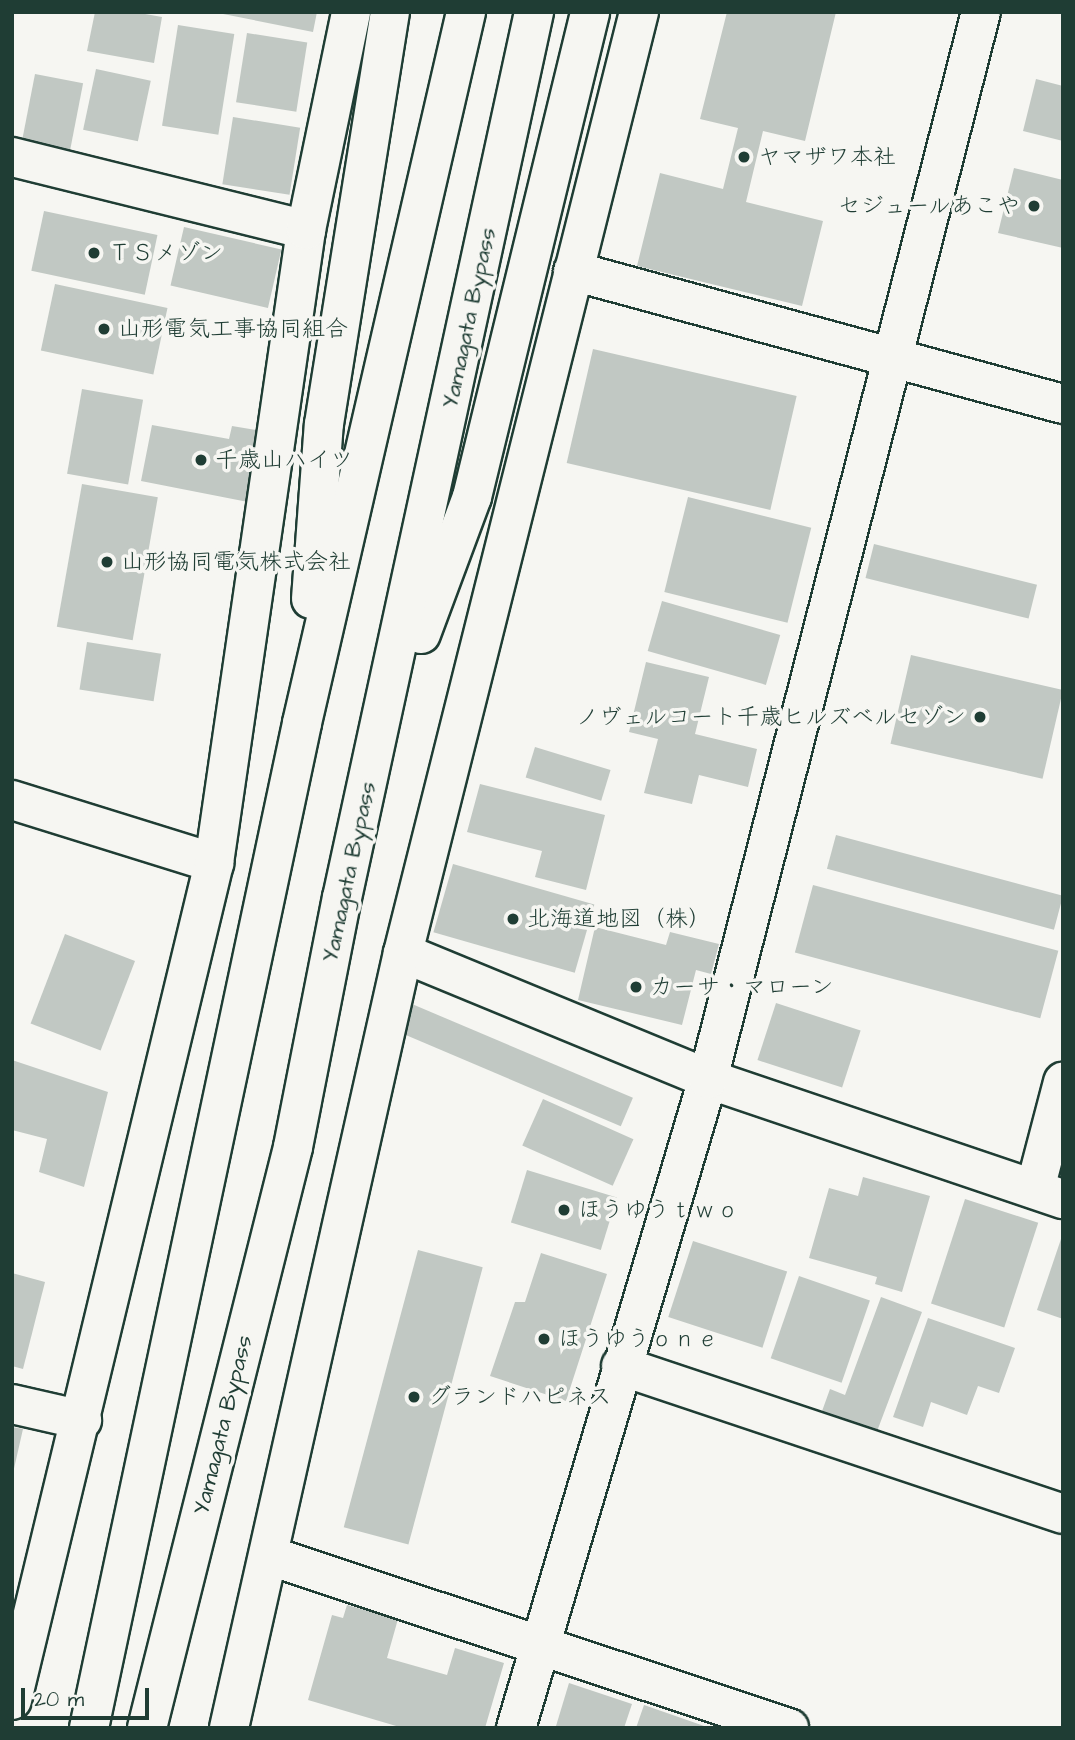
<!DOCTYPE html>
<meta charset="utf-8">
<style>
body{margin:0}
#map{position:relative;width:1075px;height:1740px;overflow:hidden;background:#f6f6f2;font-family:"Architects Daughter","Klee One",sans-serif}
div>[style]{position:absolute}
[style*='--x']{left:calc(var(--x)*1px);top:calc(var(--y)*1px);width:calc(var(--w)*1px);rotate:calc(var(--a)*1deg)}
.building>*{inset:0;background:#c1c8c3;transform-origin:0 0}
.roads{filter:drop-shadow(2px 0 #1f3d34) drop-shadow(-2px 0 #1f3d34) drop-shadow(0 2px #1f3d34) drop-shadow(0 -2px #1f3d34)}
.minor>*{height:38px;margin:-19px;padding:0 19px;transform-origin:19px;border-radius:19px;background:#f6f6f2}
.highway>*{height:38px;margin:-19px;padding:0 19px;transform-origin:19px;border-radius:19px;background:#f6f6f2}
.dots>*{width:19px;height:19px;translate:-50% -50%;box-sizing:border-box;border:4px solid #f6f6f2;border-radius:50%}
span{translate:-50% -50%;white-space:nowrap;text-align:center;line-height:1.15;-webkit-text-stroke:7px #f6f6f2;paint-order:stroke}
.poi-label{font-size:23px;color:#1f3d34}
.left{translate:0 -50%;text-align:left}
.right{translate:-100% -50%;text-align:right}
.street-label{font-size:23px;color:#1f3d34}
.frame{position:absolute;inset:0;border:14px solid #1f3d34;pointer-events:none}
.scale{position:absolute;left:21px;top:1688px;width:128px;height:32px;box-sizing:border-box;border:4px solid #1f3d34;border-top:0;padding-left:9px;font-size:21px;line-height:24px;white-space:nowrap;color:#1f3d34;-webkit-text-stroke:5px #f6f6f2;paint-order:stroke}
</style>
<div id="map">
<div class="building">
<div style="clip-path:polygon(95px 12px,134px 12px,162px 17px,154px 63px,87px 51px)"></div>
<div style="clip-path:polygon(213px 12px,317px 12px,313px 32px)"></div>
<div style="clip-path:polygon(727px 12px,836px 12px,805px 141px,763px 131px,746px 202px,823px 221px,802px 306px,637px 266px,660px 173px,723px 189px,738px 128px,700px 119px)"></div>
<div style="left:178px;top:25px;width:57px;height:102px;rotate:9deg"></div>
<div style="left:247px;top:33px;width:61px;height:70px;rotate:9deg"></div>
<div style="left:96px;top:69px;width:56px;height:62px;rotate:12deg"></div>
<div style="left:35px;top:74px;width:49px;height:70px;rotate:11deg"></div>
<div style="clip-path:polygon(1036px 79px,1063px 86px,1063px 141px,1023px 131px)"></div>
<div style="left:233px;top:117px;width:68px;height:68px;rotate:9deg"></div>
<div style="clip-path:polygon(1014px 168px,1063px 180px,1063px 248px,998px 233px)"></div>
<div style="left:44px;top:211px;width:116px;height:61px;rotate:12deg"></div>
<div style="left:184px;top:227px;width:100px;height:60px;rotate:13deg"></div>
<div style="left:55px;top:284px;width:115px;height:68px;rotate:12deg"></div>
<div style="left:593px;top:349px;width:209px;height:117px;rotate:13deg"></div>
<div style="left:82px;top:389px;width:62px;height:86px;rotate:10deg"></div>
<div style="clip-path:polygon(152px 425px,229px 439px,232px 426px,262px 431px,248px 502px,141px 481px)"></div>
<div style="left:82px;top:484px;width:77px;height:145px;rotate:10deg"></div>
<div style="left:688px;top:497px;width:127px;height:98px;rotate:14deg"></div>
<div style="left:874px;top:544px;width:168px;height:35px;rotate:14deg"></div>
<div style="left:662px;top:601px;width:123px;height:52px;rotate:16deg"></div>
<div style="left:87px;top:642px;width:75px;height:48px;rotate:9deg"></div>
<div style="left:911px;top:655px;width:156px;height:91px;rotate:13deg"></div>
<div style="clip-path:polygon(646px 662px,709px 677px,695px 734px,757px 749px,748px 787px,699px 775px,692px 804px,644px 793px,658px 739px,629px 732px)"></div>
<div style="left:535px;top:747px;width:79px;height:32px;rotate:17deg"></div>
<div style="clip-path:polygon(480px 784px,605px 815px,586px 890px,535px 877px,542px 851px,467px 832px)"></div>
<div style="left:836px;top:835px;width:235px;height:35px;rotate:15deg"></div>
<div style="left:453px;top:864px;width:147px;height:71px;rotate:16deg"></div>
<div style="left:813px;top:885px;width:254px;height:70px;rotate:15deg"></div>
<div style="clip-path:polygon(595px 927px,666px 945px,670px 932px,719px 944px,711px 974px,696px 970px,682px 1025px,578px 1000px)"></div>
<div style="left:65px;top:934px;width:75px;height:96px;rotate:21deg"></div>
<div style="left:776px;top:1003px;width:89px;height:60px;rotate:18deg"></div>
<div style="left:412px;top:1004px;width:240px;height:31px;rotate:23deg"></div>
<div style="clip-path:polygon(12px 1060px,108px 1092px,84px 1187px,39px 1172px,47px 1139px,12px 1130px)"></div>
<div style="left:543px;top:1099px;width:99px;height:51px;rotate:24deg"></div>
<div style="left:527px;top:1170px;width:94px;height:55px;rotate:17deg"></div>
<div style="clip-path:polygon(863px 1177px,930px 1196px,902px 1292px,875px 1284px,877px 1277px,809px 1258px,829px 1188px,858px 1196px)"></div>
<div style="left:965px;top:1199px;width:77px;height:110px;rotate:18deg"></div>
<div style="clip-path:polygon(1062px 1236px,1063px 1237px,1063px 1319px,1037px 1310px)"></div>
<div style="left:693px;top:1241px;width:99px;height:80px;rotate:18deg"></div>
<div style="left:418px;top:1250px;width:67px;height:287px;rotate:15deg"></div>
<div style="clip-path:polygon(541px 1253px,607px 1274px,566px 1401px,490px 1376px,515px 1302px,525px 1302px)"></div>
<div style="clip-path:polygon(12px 1273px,45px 1282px,23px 1369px,12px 1366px)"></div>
<div style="left:799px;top:1276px;width:75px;height:87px;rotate:19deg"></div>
<div style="clip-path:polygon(881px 1297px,922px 1312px,876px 1434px,821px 1414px,830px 1389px,845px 1395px)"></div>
<div style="clip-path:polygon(928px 1318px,1015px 1348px,999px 1393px,978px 1386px,967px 1415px,931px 1402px,923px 1427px,893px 1417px)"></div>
<div style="clip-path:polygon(12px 1427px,23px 1429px,13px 1473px,12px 1473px)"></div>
<div style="clip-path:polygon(347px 1605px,398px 1619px,387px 1658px,447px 1675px,455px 1648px,504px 1663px,485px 1728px,403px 1728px,308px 1700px,332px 1615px,343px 1618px)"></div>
<div style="clip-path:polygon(569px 1683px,632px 1704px,624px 1728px,556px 1726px)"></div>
<div style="clip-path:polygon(644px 1705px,707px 1727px,707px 1728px,636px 1728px)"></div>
</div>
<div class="roads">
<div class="minor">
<div style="--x:12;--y:157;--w:303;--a:13.9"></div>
<div style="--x:573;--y:271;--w:508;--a:15.19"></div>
<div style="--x:12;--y:800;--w:212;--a:17.3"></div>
<div style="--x:403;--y:953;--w:330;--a:22.4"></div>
<div style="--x:708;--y:1079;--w:375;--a:18.7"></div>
<div style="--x:1035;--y:1189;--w:111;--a:-75.3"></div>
<div style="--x:621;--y:1366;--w:466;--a:18.5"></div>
<div style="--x:12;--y:1404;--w:72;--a:12.9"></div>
<div style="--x:270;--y:1556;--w:547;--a:18.34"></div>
<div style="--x:12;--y:1700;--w:861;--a:-76.43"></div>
<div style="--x:214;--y:863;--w:640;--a:-81.73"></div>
<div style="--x:306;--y:230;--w:223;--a:-78.3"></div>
<div style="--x:229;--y:1728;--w:794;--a:-77.35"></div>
<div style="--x:403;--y:953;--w:970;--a:-75.92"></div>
<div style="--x:516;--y:1728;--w:677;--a:-73.52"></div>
<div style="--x:708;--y:1079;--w:1101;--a:-75.65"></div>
</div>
<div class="highway">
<div style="--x:311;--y:599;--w:175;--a:-85.8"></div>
<div style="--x:324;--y:424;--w:417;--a:-80.9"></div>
<div style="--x:421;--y:634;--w:146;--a:-69.6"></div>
<div style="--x:472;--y:497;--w:499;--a:-76.3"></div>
<div style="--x:89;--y:1728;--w:1027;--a:-78.03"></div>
<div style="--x:302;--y:723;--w:730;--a:-77.01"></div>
<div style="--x:147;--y:1728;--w:599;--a:-75.89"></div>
<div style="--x:293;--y:1147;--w:254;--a:-78.9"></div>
<div style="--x:342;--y:898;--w:907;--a:-77.77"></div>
</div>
</div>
<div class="dots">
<div style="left:744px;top:157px;background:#1f3d34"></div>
<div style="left:1034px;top:206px;background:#1f3d34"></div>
<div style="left:94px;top:253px;background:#1f3d34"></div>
<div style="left:104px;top:329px;background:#1f3d34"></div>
<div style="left:201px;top:460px;background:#1f3d34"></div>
<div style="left:107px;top:562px;background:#1f3d34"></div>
<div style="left:980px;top:717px;background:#1f3d34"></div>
<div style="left:513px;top:919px;background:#1f3d34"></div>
<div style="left:636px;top:987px;background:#1f3d34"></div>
<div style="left:564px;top:1210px;background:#1f3d34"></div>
<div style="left:544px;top:1339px;background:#1f3d34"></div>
<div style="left:414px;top:1397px;background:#1f3d34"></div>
</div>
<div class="poi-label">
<span class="left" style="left:758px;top:157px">ヤマザワ本社</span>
<span class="right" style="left:1020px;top:206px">セジュールあこや</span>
<span class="left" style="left:108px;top:253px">ＴＳメゾン</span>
<span class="left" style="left:118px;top:329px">山形電気工事協同組合</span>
<span class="left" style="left:215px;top:460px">千歳山ハイツ</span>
<span class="left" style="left:121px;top:562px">山形協同電気株式会社</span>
<span class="right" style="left:966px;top:717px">ノヴェルコート千歳ヒルズベルセゾン</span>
<span class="left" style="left:527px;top:919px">北海道地図（株）</span>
<span class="left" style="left:650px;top:987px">カーサ・マローン</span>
<span class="left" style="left:578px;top:1210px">ほうゆうｔｗｏ</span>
<span class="left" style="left:558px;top:1339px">ほうゆうｏｎｅ</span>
<span class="left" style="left:428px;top:1397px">グランドハピネス</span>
</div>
<div class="street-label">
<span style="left:469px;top:318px;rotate:-78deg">Yamagata Bypass</span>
<span style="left:349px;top:872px;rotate:-78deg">Yamagata Bypass</span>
<span style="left:223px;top:1425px;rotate:-76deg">Yamagata Bypass</span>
</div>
<div class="frame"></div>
<div class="scale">20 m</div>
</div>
